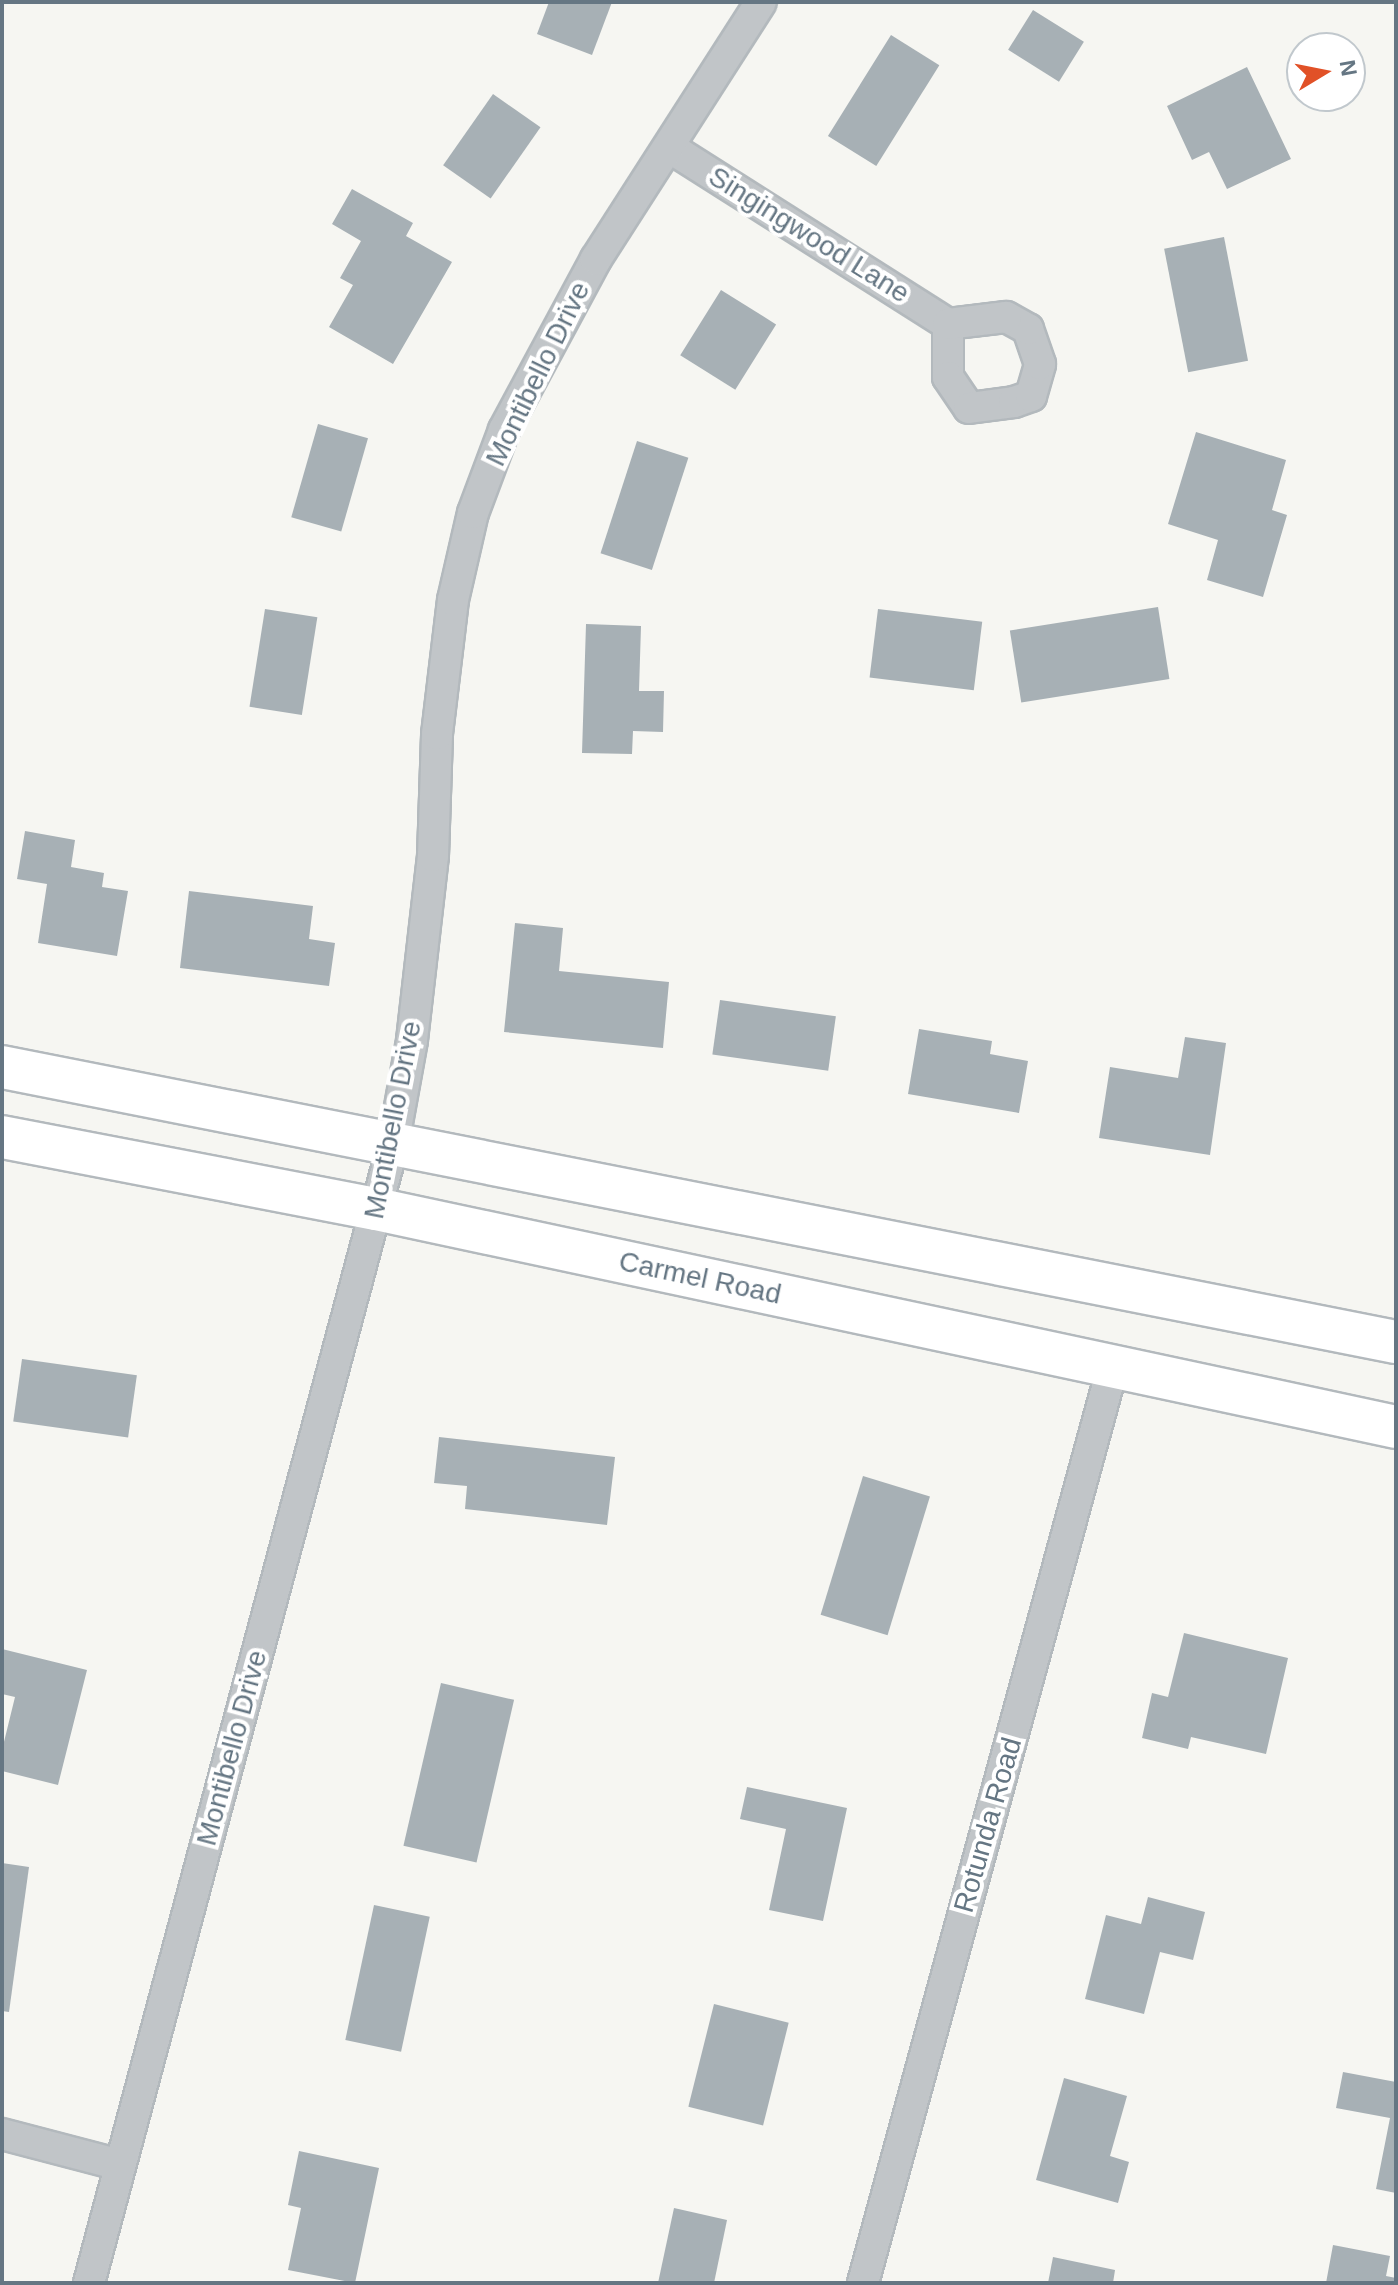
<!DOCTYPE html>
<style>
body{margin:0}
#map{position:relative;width:1398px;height:2285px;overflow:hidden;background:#f6f6f2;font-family:Arial,sans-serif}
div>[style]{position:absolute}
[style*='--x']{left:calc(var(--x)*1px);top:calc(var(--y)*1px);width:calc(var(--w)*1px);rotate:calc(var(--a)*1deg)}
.building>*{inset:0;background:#a7b0b5;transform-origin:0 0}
.roads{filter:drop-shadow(2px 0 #b3b9bd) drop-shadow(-2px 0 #b3b9bd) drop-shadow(0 2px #b3b9bd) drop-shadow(0 -2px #b3b9bd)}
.minor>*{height:30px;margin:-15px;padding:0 15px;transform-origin:15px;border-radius:15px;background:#c1c5c8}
.secondary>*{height:42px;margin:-21px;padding:0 21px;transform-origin:21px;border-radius:21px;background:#fff}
span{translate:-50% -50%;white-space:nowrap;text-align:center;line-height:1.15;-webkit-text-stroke:8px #fff;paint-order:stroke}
.street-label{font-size:28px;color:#657683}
.frame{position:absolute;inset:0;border:4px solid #657683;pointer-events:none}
.north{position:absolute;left:1286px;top:32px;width:80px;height:80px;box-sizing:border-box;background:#fff;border:2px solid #c1c8cd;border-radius:50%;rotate:80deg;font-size:22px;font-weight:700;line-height:32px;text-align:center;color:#657683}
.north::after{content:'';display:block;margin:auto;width:28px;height:36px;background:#e15127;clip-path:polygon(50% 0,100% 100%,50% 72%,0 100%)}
</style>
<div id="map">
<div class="building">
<div style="clip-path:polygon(549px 2px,612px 2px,592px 55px,537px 34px)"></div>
<div style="left:1033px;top:10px;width:60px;height:47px;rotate:32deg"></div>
<div style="left:891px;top:35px;width:57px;height:119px;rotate:32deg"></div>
<div style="clip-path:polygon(1247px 67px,1291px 159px,1227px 189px,1209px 152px,1192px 160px,1167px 106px)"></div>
<div style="left:493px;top:94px;width:58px;height:87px;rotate:35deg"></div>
<div style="clip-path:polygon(352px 189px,413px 223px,406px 236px,452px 262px,393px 364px,329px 327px,353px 285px,340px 278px,361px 241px,332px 224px)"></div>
<div style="left:1224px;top:237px;width:126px;height:61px;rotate:79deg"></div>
<div style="left:721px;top:290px;width:65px;height:77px;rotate:32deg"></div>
<div style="left:318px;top:424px;width:52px;height:97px;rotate:16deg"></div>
<div style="clip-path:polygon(1196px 432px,1286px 460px,1272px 510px,1287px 515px,1263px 597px,1207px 580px,1218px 540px,1168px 524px)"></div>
<div style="left:637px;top:441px;width:54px;height:118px;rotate:18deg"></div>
<div style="left:1158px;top:607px;width:73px;height:150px;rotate:81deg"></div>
<div style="left:265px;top:609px;width:53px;height:99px;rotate:9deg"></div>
<div style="left:878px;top:609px;width:105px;height:69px;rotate:7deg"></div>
<div style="clip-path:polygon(586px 624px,641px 626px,639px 691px,664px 691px,663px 732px,633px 731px,632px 754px,582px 753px)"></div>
<div style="clip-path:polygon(25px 831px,75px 840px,71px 867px,104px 873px,102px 887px,128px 891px,117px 956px,38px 943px,47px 884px,17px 879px)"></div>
<div style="clip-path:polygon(189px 891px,313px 906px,309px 939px,335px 943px,329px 986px,180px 968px)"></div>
<div style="clip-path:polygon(515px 923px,563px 928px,559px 971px,669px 982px,663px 1048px,504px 1032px)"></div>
<div style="left:720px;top:1000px;width:117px;height:55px;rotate:8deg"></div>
<div style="clip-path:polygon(919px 1029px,992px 1041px,990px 1054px,1028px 1061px,1019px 1113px,908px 1094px)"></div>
<div style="clip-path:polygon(1185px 1037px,1226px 1043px,1210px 1155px,1099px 1138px,1110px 1067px,1178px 1078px)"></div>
<div style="left:22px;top:1359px;width:116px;height:63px;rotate:8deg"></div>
<div style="clip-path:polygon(439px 1437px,615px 1457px,607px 1525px,465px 1509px,467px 1486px,434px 1483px)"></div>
<div style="left:863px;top:1476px;width:70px;height:145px;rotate:17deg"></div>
<div style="clip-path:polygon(1184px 1633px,1288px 1658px,1266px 1754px,1191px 1737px,1188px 1749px,1142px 1738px,1152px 1693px,1168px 1697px)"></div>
<div style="clip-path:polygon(2px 1649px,87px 1670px,58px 1785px,2px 1771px,2px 1750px,15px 1697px,2px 1694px)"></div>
<div style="left:441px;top:1683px;width:75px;height:167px;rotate:13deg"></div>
<div style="clip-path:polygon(747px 1787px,847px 1808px,823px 1921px,769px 1910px,786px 1829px,740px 1819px)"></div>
<div style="clip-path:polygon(2px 1863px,29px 1867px,9px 2012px,2px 2011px)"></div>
<div style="clip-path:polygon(1148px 1897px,1205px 1912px,1193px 1960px,1160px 1952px,1144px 2014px,1085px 1999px,1106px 1915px,1141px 1924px)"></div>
<div style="left:374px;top:1905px;width:57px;height:138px;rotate:12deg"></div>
<div style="left:714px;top:2004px;width:77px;height:106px;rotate:14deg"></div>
<div style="clip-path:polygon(1343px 2072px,1396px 2082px,1396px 2193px,1376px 2189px,1390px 2118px,1336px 2108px)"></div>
<div style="clip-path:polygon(1064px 2078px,1127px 2096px,1110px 2156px,1129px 2162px,1118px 2203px,1036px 2180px)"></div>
<div style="clip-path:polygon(299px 2151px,379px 2168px,355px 2283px,288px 2270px,301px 2208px,288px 2205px)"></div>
<div style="clip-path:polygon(674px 2208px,727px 2220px,714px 2283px,658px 2283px)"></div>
<div style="clip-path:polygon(1333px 2245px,1390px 2256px,1386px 2276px,1396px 2278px,1396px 2283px,1326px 2283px)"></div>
<div style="clip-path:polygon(1053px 2257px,1115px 2270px,1113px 2283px,1048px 2283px)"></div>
</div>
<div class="roads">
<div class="minor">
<div style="--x:669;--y:147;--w:330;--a:32.4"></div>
<div style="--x:948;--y:324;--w:53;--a:90"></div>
<div style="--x:948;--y:377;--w:37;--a:56"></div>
<div style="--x:969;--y:408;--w:45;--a:-7.6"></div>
<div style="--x:1014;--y:402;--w:18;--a:-19"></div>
<div style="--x:1031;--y:396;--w:33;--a:-74"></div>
<div style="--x:1040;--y:364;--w:37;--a:-109"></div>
<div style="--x:1028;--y:329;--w:25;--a:-151"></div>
<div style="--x:1006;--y:317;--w:58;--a:173.1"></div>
<div style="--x:2;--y:2134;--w:122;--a:14.7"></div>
<div style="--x:89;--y:2283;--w:1178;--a:-75.04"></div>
<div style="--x:393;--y:1145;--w:107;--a:-79.7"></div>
<div style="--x:412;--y:1040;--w:185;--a:-83.5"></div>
<div style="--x:433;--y:856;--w:122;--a:-88.1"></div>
<div style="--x:437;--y:734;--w:135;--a:-83.2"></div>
<div style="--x:453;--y:600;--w:89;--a:-77.1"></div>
<div style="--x:473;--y:513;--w:89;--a:-69.5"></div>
<div style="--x:504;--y:430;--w:194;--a:-61.7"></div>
<div style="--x:596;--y:259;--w:305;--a:-57.3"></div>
<div style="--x:863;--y:2283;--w:950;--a:-74.75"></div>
</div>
<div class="secondary">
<div style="--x:2;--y:1067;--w:1421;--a:11.16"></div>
<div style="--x:2;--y:1137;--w:381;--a:10.9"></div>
<div style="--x:376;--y:1209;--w:1043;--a:12.06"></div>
</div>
</div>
<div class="street-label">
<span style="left:809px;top:235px;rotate:32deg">Singingwood Lane</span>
<span style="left:538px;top:374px;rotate:-64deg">Montibello Drive</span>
<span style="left:393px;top:1120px;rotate:-79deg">Montibello Drive</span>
<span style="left:700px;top:1278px;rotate:12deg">Carmel Road</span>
<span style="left:232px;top:1748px;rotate:-75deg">Montibello Drive</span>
<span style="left:988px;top:1825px;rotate:-74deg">Rotunda Road</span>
</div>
<div class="frame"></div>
<div class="north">N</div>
</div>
